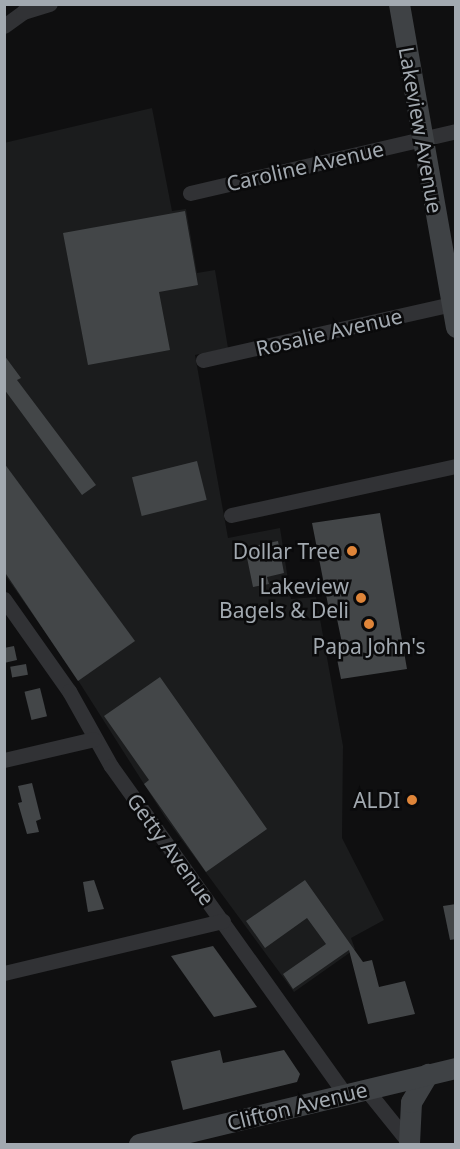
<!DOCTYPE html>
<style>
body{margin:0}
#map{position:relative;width:460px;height:1149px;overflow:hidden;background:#0f0f10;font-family:"Noto Sans",sans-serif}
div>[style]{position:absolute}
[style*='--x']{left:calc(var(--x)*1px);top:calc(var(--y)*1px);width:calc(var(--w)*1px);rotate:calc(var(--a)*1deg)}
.built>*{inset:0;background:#1b1c1d}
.building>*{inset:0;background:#434648;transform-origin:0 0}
.street>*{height:15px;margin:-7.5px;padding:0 7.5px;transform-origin:7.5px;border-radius:7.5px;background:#313235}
.secondary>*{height:21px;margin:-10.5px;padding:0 10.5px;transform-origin:10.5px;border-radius:10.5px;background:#3f4245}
.dots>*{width:16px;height:16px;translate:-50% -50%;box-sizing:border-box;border:3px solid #0a0a0b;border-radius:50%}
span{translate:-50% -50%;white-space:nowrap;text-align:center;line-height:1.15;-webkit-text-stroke:5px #0a0a0b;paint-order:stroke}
.street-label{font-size:21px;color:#a2a9b0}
.poi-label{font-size:21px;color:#a2a9b0}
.right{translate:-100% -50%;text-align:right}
.frame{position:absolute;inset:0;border:6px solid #a2a9b0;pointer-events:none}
</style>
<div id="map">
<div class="built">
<div style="clip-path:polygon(152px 108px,172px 211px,186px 209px,197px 273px,215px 270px,228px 348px,195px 355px,228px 538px,280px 528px,291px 599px,316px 597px,343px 746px,342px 838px,384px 920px,351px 938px,355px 949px,294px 992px,165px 817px,67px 663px,5px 575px,4px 143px)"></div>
</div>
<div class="building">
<div style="clip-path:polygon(185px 211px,198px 285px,159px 292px,170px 350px,88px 365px,63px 233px)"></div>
<div style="clip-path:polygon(4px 355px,21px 378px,17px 380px,96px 485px,82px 495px,4px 389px)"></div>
<div style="left:197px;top:461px;width:40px;height:67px;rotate:76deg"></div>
<div style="clip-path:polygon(4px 463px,135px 641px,78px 681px,4px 571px)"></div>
<div style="clip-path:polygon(380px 513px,407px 669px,341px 679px,334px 644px,342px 643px,337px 619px,331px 620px,312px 523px)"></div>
<div style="clip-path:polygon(278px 541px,284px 573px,267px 577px,269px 584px,253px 587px,245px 548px)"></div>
<div style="clip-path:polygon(14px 646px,17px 660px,4px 663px,4px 648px)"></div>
<div style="left:26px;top:664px;width:11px;height:16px;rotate:80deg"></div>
<div style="clip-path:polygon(160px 677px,267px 829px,206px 872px,144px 784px,149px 780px,104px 716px)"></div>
<div style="left:40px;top:688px;width:29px;height:16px;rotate:76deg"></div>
<div style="clip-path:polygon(32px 783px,41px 819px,36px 821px,39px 832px,27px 834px,18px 803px,22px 802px,18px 786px)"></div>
<div style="clip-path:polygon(94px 880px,104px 909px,88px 912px,83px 882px)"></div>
<div style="clip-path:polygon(305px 880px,363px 962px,372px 960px,379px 987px,405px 981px,415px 1014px,368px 1024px,349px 950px,293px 989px,283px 974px,326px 944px,307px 918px,265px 948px,246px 921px)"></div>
<div style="clip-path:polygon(456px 904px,456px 939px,450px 940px,443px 906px)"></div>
<div style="clip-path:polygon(213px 946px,257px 1007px,214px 1017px,171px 956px)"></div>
<div style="clip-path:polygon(220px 1050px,223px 1063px,284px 1050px,300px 1074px,297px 1082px,183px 1110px,171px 1061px)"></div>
</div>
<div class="street">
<div style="--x:4;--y:26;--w:24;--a:-36"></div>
<div style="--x:23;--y:12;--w:28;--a:-17"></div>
<div style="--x:190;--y:193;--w:273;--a:-13.1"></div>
<div style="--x:203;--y:360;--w:259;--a:-12.7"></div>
<div style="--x:231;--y:515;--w:230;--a:-12.3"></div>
<div style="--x:4;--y:599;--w:113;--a:54.8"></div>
<div style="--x:69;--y:691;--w:86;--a:60.8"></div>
<div style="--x:111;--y:766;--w:403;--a:54.5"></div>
<div style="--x:4;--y:760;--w:92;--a:-13.1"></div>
<div style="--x:4;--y:973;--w:225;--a:-13.4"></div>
<div style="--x:365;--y:1088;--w:72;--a:51.2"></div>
</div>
<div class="secondary">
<div style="--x:399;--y:4;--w:328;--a:80"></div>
<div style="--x:409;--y:1143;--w:41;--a:-87.2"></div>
<div style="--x:411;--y:1102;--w:33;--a:-59"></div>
<div style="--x:139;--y:1144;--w:326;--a:-13.5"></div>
</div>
<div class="dots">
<div style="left:352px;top:551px;background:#df8539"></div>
<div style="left:361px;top:598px;background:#df8539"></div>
<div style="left:369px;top:624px;background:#df8539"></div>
<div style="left:412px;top:800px;background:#df8539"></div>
</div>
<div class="street-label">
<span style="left:421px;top:130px;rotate:80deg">Lakeview Avenue</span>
<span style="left:305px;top:166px;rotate:-13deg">Caroline Avenue</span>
<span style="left:329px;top:332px;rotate:-13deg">Rosalie Avenue</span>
<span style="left:171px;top:849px;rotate:54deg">Getty Avenue</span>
<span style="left:297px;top:1106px;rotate:-14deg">Clifton Avenue</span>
</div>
<div class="poi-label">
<span class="right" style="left:340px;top:551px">Dollar Tree</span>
<span class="right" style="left:349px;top:598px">Lakeview<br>Bagels &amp; Deli</span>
<span style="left:369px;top:646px">Papa John's</span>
<span class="right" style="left:400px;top:800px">ALDI</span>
</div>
<div class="frame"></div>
</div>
